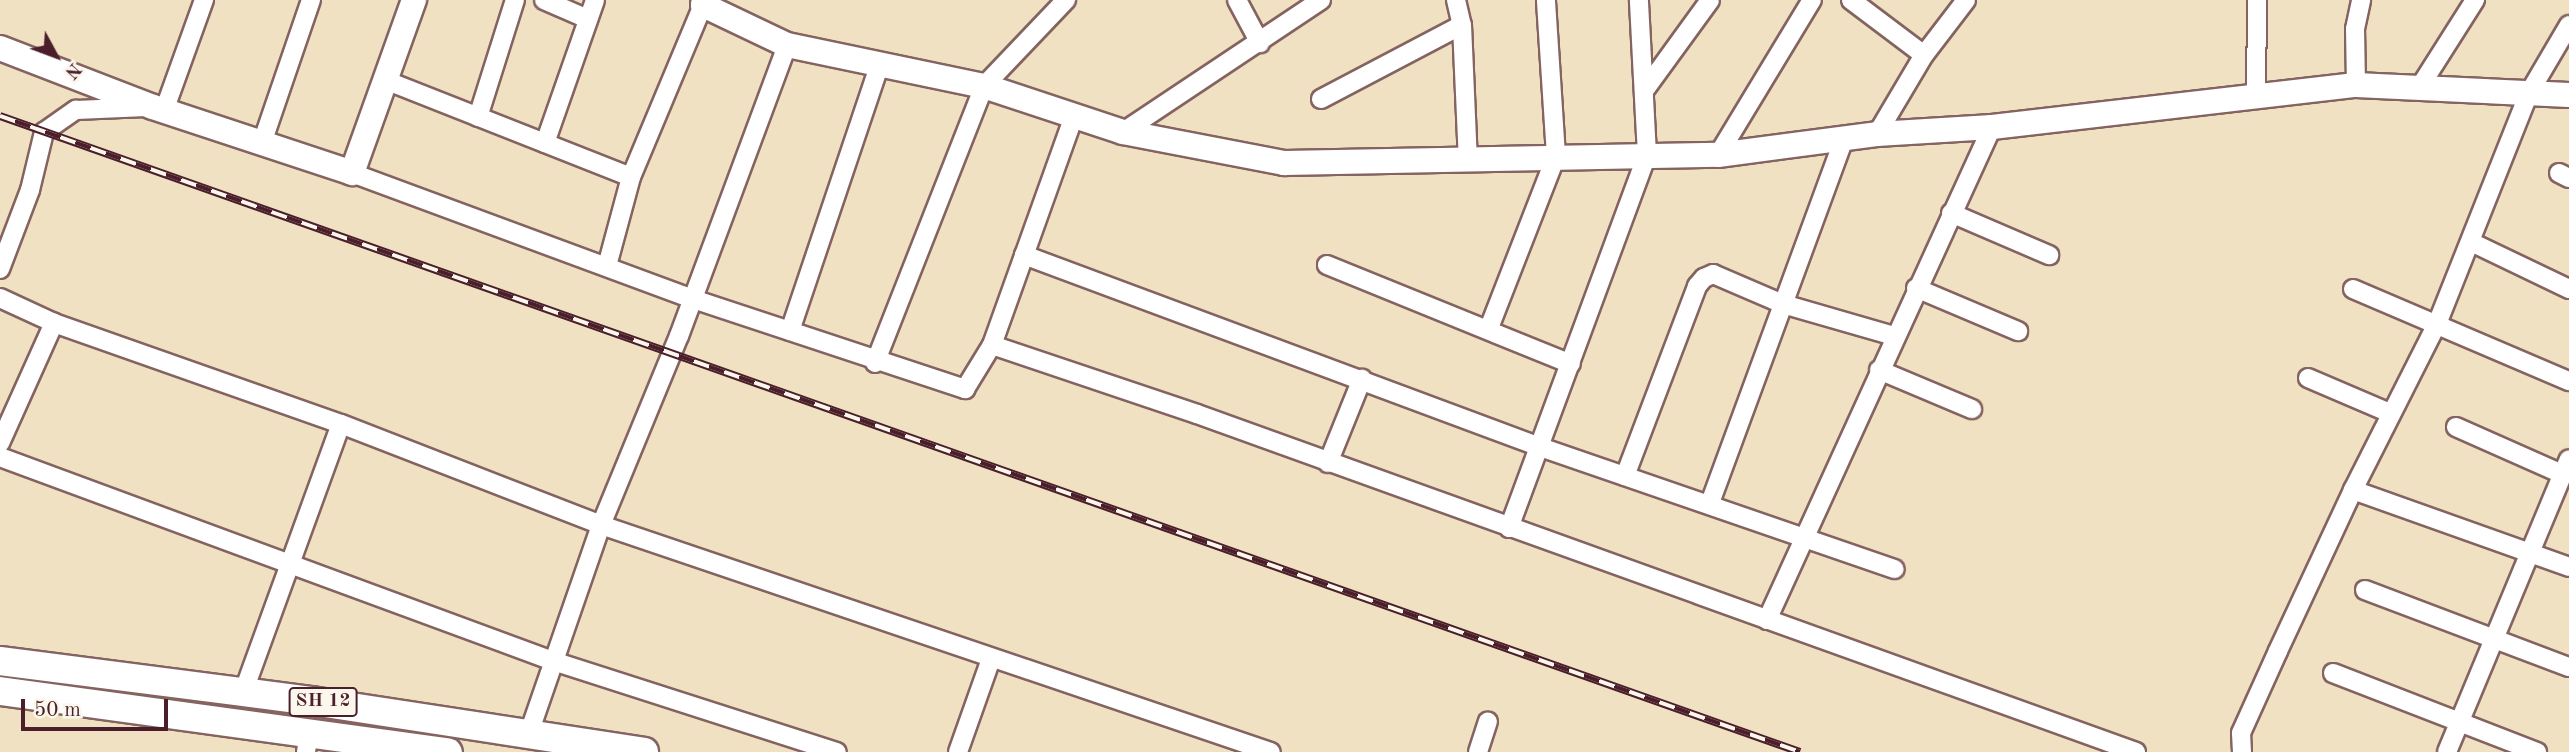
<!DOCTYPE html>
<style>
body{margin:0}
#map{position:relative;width:2569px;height:752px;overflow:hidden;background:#f0e1c2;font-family:"Old Standard TT",serif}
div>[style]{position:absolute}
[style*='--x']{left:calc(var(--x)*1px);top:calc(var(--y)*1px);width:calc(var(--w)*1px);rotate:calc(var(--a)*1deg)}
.roads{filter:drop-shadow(2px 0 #846360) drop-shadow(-2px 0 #846360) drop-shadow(0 2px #846360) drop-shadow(0 -2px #846360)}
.street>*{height:18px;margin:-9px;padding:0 9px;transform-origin:9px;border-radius:9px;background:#fff}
.secondary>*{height:24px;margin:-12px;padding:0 12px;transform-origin:12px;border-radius:12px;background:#fff}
.primary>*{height:28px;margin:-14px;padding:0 14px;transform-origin:14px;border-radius:14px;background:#fff}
.rail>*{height:8px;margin-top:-4px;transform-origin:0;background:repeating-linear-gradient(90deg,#fbf7ec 0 16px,#4a1f2b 0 32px);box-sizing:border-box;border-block:2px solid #4a1f2b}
span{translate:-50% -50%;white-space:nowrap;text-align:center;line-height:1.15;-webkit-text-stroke:5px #fbf7ec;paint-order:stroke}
.shield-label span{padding:2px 5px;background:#fbf7ec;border:2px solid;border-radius:5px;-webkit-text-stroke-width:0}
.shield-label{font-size:19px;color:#4a1f2b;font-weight:700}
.north{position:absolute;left:21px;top:21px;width:70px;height:70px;-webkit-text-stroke:5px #fbf7ec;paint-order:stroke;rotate:131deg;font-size:19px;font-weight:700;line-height:28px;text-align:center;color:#4a1f2b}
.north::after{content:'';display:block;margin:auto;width:24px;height:32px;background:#4a1f2b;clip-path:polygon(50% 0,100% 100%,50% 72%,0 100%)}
.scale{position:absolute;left:21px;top:699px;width:147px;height:32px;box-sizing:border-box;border:4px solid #4a1f2b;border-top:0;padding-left:9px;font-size:21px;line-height:24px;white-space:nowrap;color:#4a1f2b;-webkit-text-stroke:5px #fbf7ec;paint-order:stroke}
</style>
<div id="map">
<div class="roads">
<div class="street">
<div style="--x:544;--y:0;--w:48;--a:23.4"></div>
<div style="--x:1237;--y:0;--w:49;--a:61.9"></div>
<div style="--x:1456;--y:0;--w:26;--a:77"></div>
<div style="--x:1462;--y:25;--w:137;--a:87.5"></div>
<div style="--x:1851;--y:0;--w:91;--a:37"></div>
<div style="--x:385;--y:80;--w:264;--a:21.5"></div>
<div style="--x:2356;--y:85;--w:56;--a:-91"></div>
<div style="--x:2355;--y:29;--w:30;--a:-78"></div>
<div style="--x:2421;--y:85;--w:101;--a:-57.6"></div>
<div style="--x:1644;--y:91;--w:112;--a:-54"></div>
<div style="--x:2256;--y:97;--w:97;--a:-89.4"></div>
<div style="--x:1321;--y:99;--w:159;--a:-27.7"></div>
<div style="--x:164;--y:111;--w:118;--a:-70.2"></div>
<div style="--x:478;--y:117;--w:123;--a:-72.5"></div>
<div style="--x:1123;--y:132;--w:238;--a:-33.7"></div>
<div style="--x:1877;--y:134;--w:92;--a:-59.3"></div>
<div style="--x:1924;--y:55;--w:69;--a:-52.6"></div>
<div style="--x:262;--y:143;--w:151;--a:-71.1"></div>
<div style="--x:545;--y:143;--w:151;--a:-70.7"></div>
<div style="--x:1718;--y:155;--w:181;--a:-58.8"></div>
<div style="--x:352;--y:173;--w:364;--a:20.3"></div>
<div style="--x:693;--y:299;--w:287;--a:18.3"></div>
<div style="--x:965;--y:389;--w:52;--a:-58.5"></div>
<div style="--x:992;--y:345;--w:243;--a:-70.3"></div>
<div style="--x:2559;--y:173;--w:11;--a:27"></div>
<div style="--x:1951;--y:213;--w:107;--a:23.2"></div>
<div style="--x:2471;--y:242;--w:109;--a:25.6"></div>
<div style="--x:1024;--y:255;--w:551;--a:20.41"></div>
<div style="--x:1540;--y:447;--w:375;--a:19"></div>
<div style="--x:1327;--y:265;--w:263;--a:22.1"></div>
<div style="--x:607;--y:266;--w:92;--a:-74.9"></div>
<div style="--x:631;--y:177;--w:186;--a:-67.3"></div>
<div style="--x:0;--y:269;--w:85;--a:-69.2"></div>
<div style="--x:30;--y:190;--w:60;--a:-76.4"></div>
<div style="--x:44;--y:132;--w:39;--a:-35"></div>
<div style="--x:76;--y:110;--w:70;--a:-2.5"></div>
<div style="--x:1916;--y:288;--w:111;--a:22.9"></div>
<div style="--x:2353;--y:289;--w:235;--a:23.1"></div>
<div style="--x:0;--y:298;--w:60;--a:24.8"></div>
<div style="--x:54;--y:323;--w:304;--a:19.4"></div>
<div style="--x:341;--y:424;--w:279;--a:21.2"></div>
<div style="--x:601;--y:525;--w:707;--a:18.72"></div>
<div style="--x:1489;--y:328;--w:185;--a:-68.7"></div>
<div style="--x:1556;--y:156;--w:156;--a:-93.7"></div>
<div style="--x:790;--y:331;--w:282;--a:-71.4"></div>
<div style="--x:992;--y:345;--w:216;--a:18.6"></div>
<div style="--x:1197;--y:414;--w:998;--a:19.8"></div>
<div style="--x:875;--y:363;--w:298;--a:-68.5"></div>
<div style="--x:984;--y:86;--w:119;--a:-46.4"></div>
<div style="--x:1879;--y:370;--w:101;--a:22.8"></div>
<div style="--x:2308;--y:378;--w:89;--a:23.1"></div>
<div style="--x:2456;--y:427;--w:116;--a:23.9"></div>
<div style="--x:0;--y:443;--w:132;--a:-65.8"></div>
<div style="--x:0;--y:457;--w:589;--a:20.25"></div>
<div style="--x:553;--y:661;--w:298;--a:17.8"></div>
<div style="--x:1328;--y:463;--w:91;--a:-68"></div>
<div style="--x:1625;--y:476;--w:203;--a:-69.2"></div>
<div style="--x:1697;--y:286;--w:11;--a:-49"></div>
<div style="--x:1704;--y:278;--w:10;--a:-24"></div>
<div style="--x:1713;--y:274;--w:76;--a:23.2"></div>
<div style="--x:1783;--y:304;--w:116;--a:16.1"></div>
<div style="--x:2353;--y:490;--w:229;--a:19.6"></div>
<div style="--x:1710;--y:503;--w:389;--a:-69.8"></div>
<div style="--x:1509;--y:528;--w:398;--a:-69.7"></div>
<div style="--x:1647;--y:155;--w:155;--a:-93"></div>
<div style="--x:2365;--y:590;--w:218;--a:20.7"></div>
<div style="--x:1767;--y:620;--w:542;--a:-65.47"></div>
<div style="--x:2333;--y:673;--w:219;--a:21.2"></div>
<div style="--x:243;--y:693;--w:286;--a:-70"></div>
<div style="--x:529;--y:733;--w:220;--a:-70.9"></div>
<div style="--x:601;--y:525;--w:204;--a:-67.6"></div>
<div style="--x:679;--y:336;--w:310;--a:-69.6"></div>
<div style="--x:306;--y:752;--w:22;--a:-82"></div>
<div style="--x:958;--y:752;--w:99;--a:-70.5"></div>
<div style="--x:1478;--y:752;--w:32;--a:-72"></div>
<div style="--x:2242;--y:752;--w:19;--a:-93"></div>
<div style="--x:2241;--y:733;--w:90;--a:-65.7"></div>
<div style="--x:2278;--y:651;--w:178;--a:-65"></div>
<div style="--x:2353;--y:490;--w:186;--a:-63.2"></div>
<div style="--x:2437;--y:324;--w:249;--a:-68.3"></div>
<div style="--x:2529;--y:93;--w:79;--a:-59.5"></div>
<div style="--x:2447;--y:752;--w:317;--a:-67.4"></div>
</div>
<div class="secondary">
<div style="--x:704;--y:0;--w:5;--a:101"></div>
<div style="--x:703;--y:5;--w:93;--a:25.5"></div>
<div style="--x:787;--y:45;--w:201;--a:11.8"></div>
<div style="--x:984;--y:86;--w:146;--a:18.3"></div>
<div style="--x:1123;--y:132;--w:164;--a:10.9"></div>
<div style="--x:1284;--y:163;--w:434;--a:-1.1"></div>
<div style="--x:1718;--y:155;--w:160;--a:-7.5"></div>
<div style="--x:1877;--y:134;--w:115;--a:-3.5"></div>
<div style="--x:1992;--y:127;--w:366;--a:-6.6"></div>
<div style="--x:2356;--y:85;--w:213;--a:2.7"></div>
<div style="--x:0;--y:48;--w:164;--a:21.1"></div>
<div style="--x:153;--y:107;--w:210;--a:18.3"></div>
<div style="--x:352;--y:173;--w:184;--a:-70.3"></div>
</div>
<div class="primary">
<div style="--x:0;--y:661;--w:315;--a:7.3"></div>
<div style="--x:312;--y:701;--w:336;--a:8.7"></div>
<div style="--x:0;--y:691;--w:452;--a:7.8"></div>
</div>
</div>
<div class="rail">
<div style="--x:0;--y:116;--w:1909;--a:19.46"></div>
</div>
<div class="shield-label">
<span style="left:323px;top:702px">SH 12</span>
</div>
<div class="north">N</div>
<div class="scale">50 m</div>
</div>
